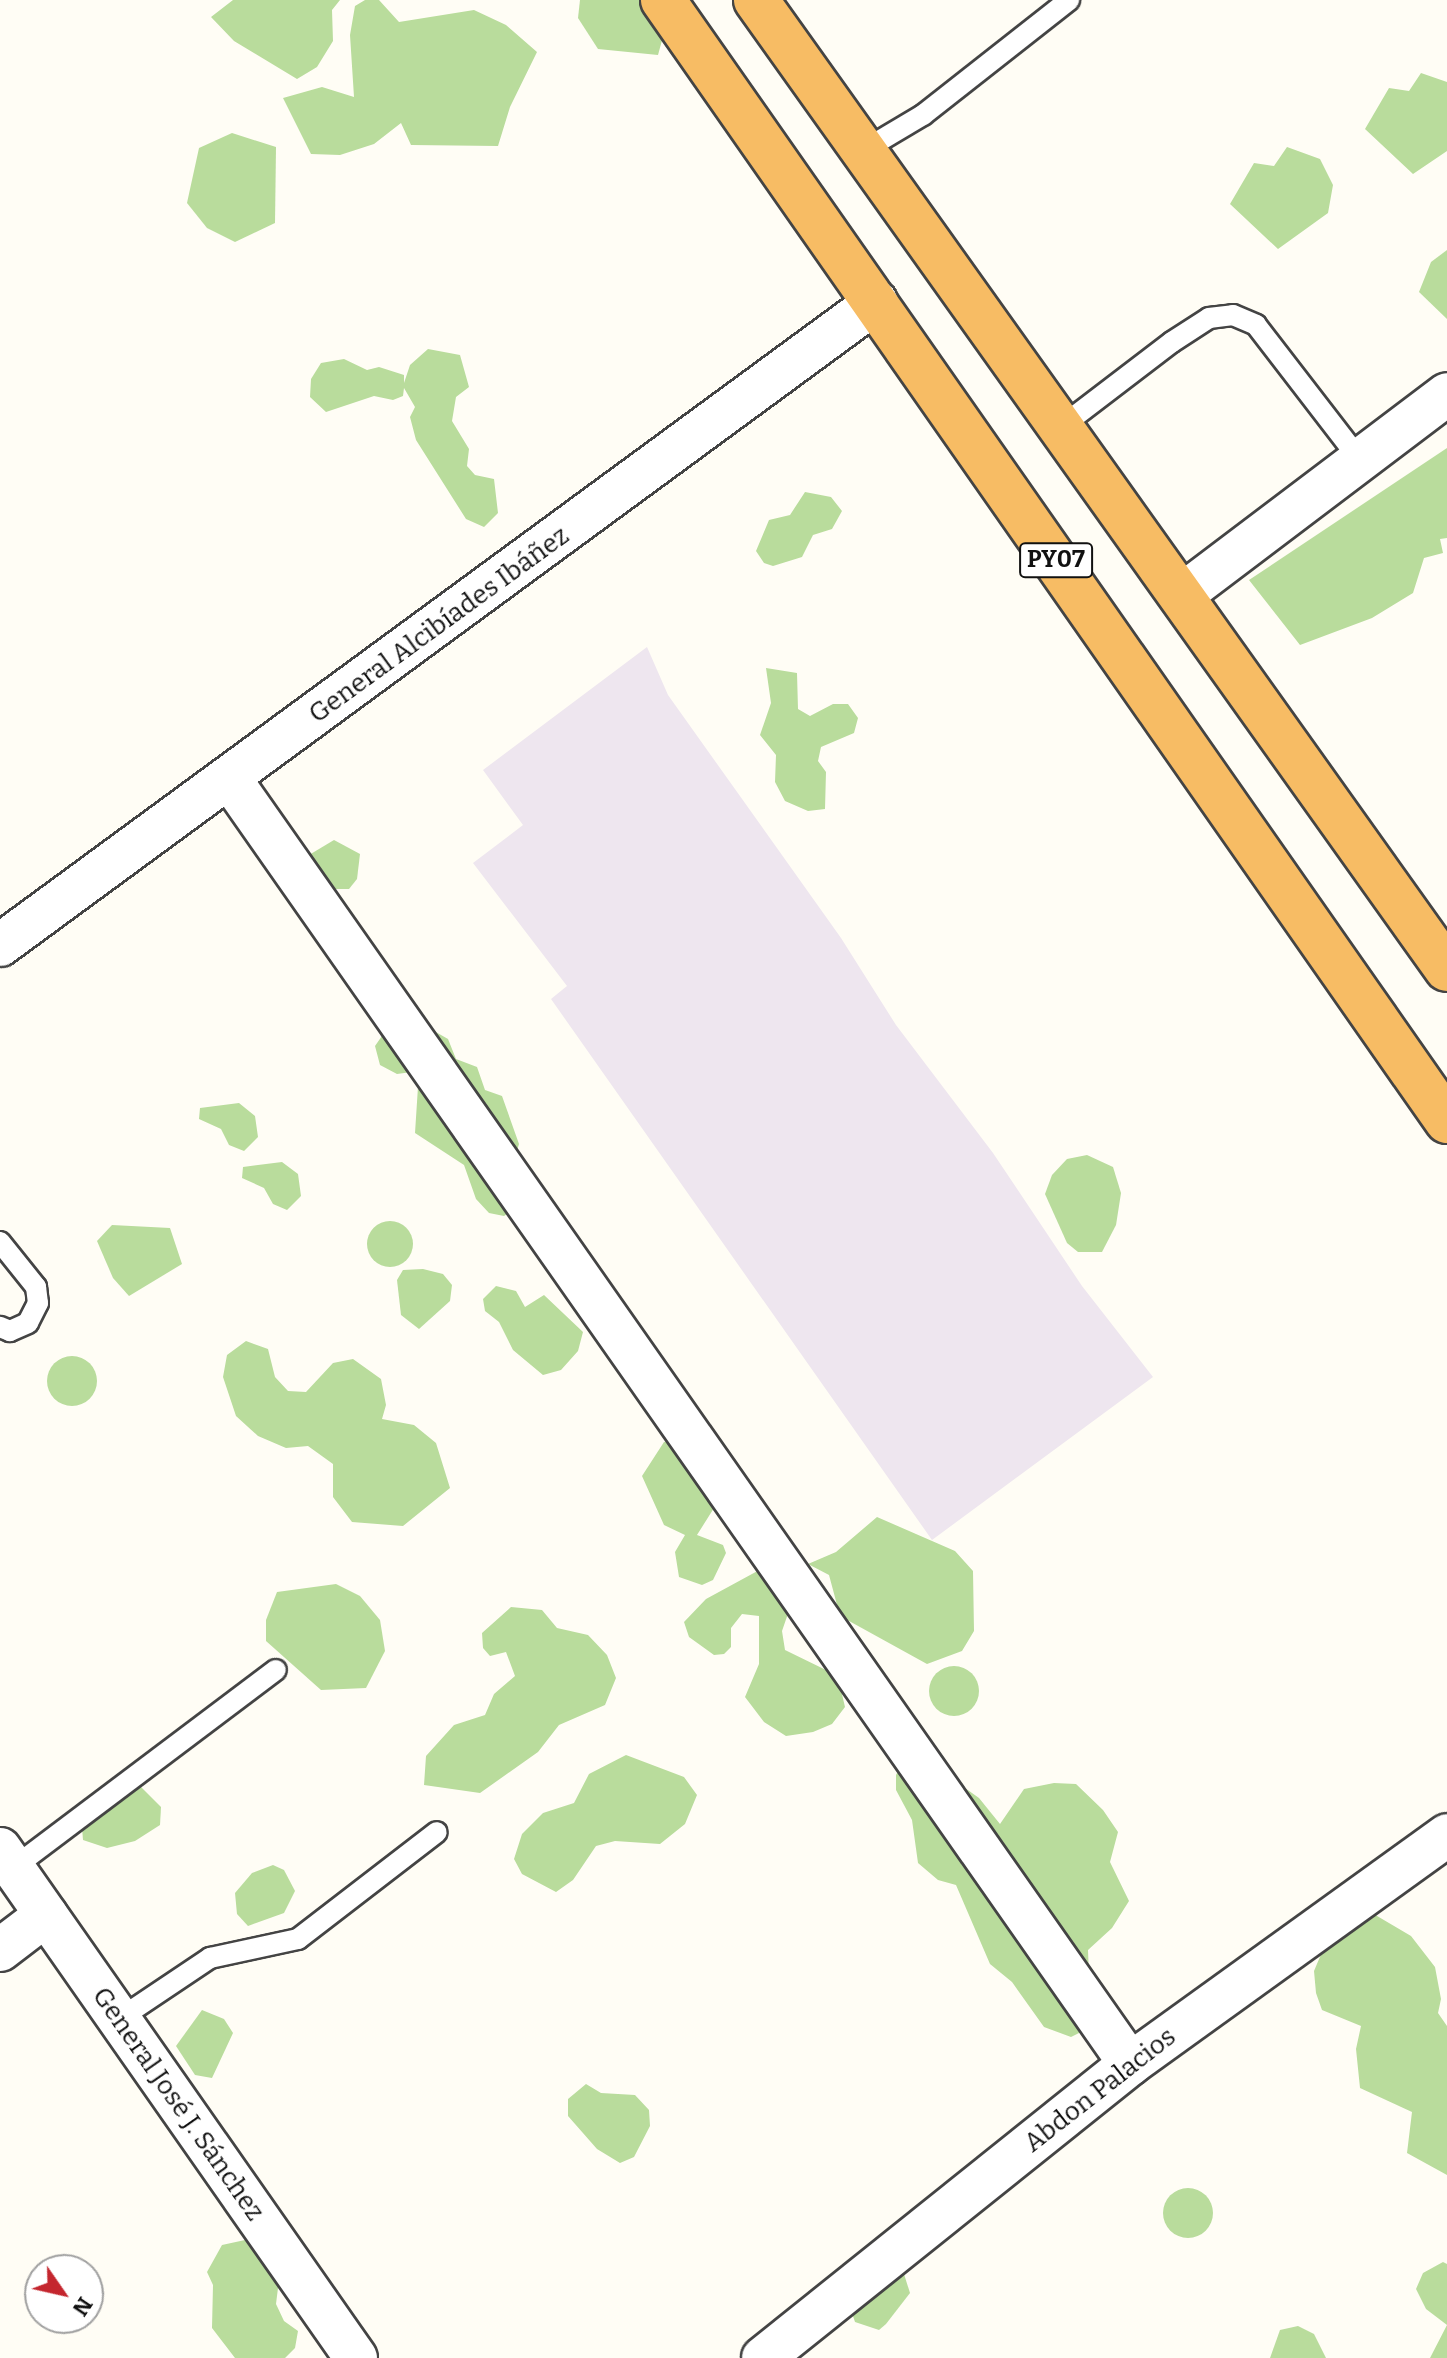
<!DOCTYPE html>
<meta charset="utf-8">
<style>
body{margin:0}
#map{position:relative;width:1447px;height:2358px;overflow:hidden;background:#fffdf5;font-family:Bitter,serif}
div>[style]{position:absolute}
[style*='--x']{left:calc(var(--x)*1px);top:calc(var(--y)*1px);width:calc(var(--w)*1px);rotate:calc(var(--a)*1deg)}
.industrial>*{inset:0;background:#eee6ef}
.forest>*{inset:0;background:#b9dc9c}
.round{border-radius:50%}
.roads{filter:drop-shadow(2px 0 #444) drop-shadow(-2px 0 #444) drop-shadow(0 2px #444) drop-shadow(0 -2px #444)}
.service>*{height:20px;margin:-10px;padding:0 10px;transform-origin:10px;border-radius:10px;background:#fff}
.minor>*{height:42px;margin:-21px;padding:0 21px;transform-origin:21px;border-radius:21px;background:#fff}
.trunk>*{height:44px;margin:-22px;padding:0 22px;transform-origin:22px;border-radius:22px;background:#f7bc64}
span{translate:-50% -50%;white-space:nowrap;text-align:center;line-height:1.15;-webkit-text-stroke:8px #fff;paint-order:stroke}
.shield-label span{padding:2px 6px;background:#fff;border:2px solid;border-radius:6px;-webkit-text-stroke-width:0}
.shield-label{font-size:24px;color:#111;font-weight:700}
.street-label{font-size:26px;color:#111}
.north{position:absolute;left:24px;top:2254px;width:80px;height:80px;box-sizing:border-box;background:#fff;border:2px solid #a0a0a0;border-radius:50%;rotate:124deg;font-size:22px;font-weight:700;line-height:32px;text-align:center;color:#111}
.north::after{content:'';display:block;margin:auto;width:28px;height:36px;background:#c4262e;clip-path:polygon(50% 0,100% 100%,50% 72%,0 100%)}
</style>
<div id="map">
<div class="industrial">
<div style="clip-path:polygon(647px 647px,668px 695px,841px 938px,896px 1025px,993px 1153px,1082px 1286px,1153px 1377px,932px 1540px,551px 999px,567px 986px,473px 863px,523px 825px,483px 770px)"></div>
</div>
<div class="forest">
<div style="clip-path:polygon(233px 0,340px 0,332px 10px,333px 41px,317px 67px,297px 79px,234px 41px,211px 17px)"></div>
<div style="clip-path:polygon(365px 0,379px 0,399px 22px,474px 10px,506px 25px,537px 52px,510px 107px,498px 146px,411px 145px,401px 123px,374px 144px,340px 155px,311px 154px,283px 98px,322px 87px,354px 97px,350px 35px,355px 6px)"></div>
<div style="clip-path:polygon(580px 0,673px 0,658px 55px,598px 49px,578px 18px)"></div>
<div style="clip-path:polygon(1421px 73px,1447px 82px,1447px 151px,1413px 174px,1365px 129px,1389px 88px,1409px 91px)"></div>
<div style="clip-path:polygon(232px 133px,276px 147px,275px 223px,235px 242px,207px 228px,187px 203px,199px 148px)"></div>
<div style="clip-path:polygon(1287px 147px,1320px 159px,1333px 185px,1328px 213px,1278px 249px,1230px 204px,1254px 163px,1274px 166px)"></div>
<div style="clip-path:polygon(1447px 250px,1447px 319px,1419px 292px,1431px 262px)"></div>
<div style="clip-path:polygon(428px 349px,460px 355px,469px 387px,456px 397px,452px 421px,469px 449px,467px 466px,475px 475px,494px 479px,498px 513px,484px 527px,466px 519px,416px 440px,410px 417px,415px 407px,404px 388px,403px 396px,393px 400px,374px 396px,326px 412px,310px 397px,311px 379px,321px 363px,344px 359px,367px 370px,379px 367px,404px 375px,404px 383px,410px 365px)"></div>
<div style="clip-path:polygon(1447px 448px,1447px 538px,1440px 539px,1443px 553px,1424px 558px,1413px 593px,1372px 618px,1300px 645px,1249px 580px)"></div>
<div style="clip-path:polygon(805px 492px,831px 497px,842px 511px,832px 529px,813px 535px,802px 557px,773px 566px,764px 563px,756px 551px,769px 520px,790px 515px)"></div>
<div style="clip-path:polygon(766px 668px,797px 673px,798px 709px,810px 716px,833px 704px,848px 704px,858px 718px,854px 733px,821px 747px,818px 761px,826px 772px,825px 809px,808px 811px,785px 801px,775px 782px,776px 755px,760px 735px,771px 703px)"></div>
<div style="clip-path:polygon(334px 840px,360px 854px,357px 879px,349px 889px,330px 889px,304px 858px)"></div>
<div style="clip-path:polygon(420px 1023px,448px 1039px,456px 1059px,477px 1067px,485px 1090px,502px 1096px,519px 1144px,513px 1164px,513px 1210px,504px 1216px,489px 1213px,476px 1199px,464px 1165px,415px 1133px,419px 1071px,397px 1074px,380px 1065px,375px 1046px,384px 1033px)"></div>
<div style="clip-path:polygon(239px 1103px,255px 1116px,258px 1137px,244px 1151px,229px 1145px,221px 1129px,199px 1119px,200px 1108px)"></div>
<div style="clip-path:polygon(1087px 1155px,1113px 1167px,1121px 1193px,1116px 1225px,1102px 1252px,1078px 1252px,1067px 1243px,1045px 1194px,1052px 1175px,1067px 1159px)"></div>
<div style="clip-path:polygon(282px 1162px,298px 1174px,301px 1196px,287px 1210px,273px 1204px,264px 1188px,242px 1178px,243px 1167px)"></div>
<div class="round" style="left:367px;top:1221px;width:46px;height:46px"></div>
<div style="clip-path:polygon(112px 1225px,170px 1228px,182px 1264px,129px 1296px,113px 1278px,97px 1241px)"></div>
<div style="clip-path:polygon(423px 1269px,443px 1274px,452px 1285px,450px 1301px,419px 1329px,401px 1315px,397px 1280px,403px 1270px)"></div>
<div style="clip-path:polygon(496px 1286px,516px 1291px,525px 1307px,544px 1295px,583px 1332px,578px 1351px,561px 1370px,543px 1375px,513px 1350px,499px 1322px,485px 1311px,483px 1299px)"></div>
<div style="clip-path:polygon(246px 1341px,268px 1349px,275px 1377px,288px 1391px,306px 1392px,333px 1363px,353px 1359px,381px 1379px,386px 1405px,382px 1419px,414px 1425px,436px 1443px,450px 1488px,403px 1526px,352px 1522px,333px 1497px,333px 1464px,308px 1446px,286px 1448px,258px 1436px,236px 1416px,223px 1377px,227px 1355px)"></div>
<div class="round" style="left:47px;top:1356px;width:50px;height:50px"></div>
<div style="clip-path:polygon(685px 1438px,718px 1476px,714px 1508px,697px 1535px,723px 1545px,726px 1553px,713px 1580px,702px 1585px,679px 1577px,675px 1552px,685px 1535px,664px 1525px,642px 1476px,664px 1442px)"></div>
<div style="clip-path:polygon(877px 1517px,955px 1551px,973px 1571px,974px 1631px,962px 1651px,927px 1664px,840px 1616px,829px 1575px,808px 1564px,836px 1552px)"></div>
<div style="clip-path:polygon(763px 1568px,792px 1602px,782px 1631px,785px 1650px,828px 1671px,841px 1690px,845px 1707px,832px 1724px,813px 1732px,786px 1736px,764px 1722px,745px 1697px,759px 1664px,759px 1616px,742px 1614px,731px 1628px,731px 1647px,724px 1654px,714px 1655px,689px 1637px,684px 1622px,706px 1599px)"></div>
<div style="clip-path:polygon(336px 1584px,360px 1596px,380px 1620px,385px 1651px,366px 1688px,321px 1690px,266px 1641px,266px 1620px,277px 1592px)"></div>
<div style="clip-path:polygon(511px 1607px,542px 1610px,557px 1628px,588px 1635px,607px 1655px,616px 1678px,605px 1705px,559px 1725px,538px 1752px,480px 1793px,424px 1785px,426px 1756px,454px 1725px,485px 1715px,494px 1694px,515px 1676px,506px 1652px,490px 1656px,483px 1648px,482px 1633px)"></div>
<div class="round" style="left:929px;top:1666px;width:50px;height:50px"></div>
<div style="clip-path:polygon(626px 1755px,684px 1777px,697px 1795px,685px 1824px,660px 1844px,615px 1841px,596px 1846px,573px 1880px,556px 1892px,522px 1874px,514px 1859px,522px 1834px,543px 1813px,574px 1803px,589px 1774px)"></div>
<div style="clip-path:polygon(904px 1760px,951px 1778px,979px 1798px,1000px 1824px,1024px 1789px,1054px 1783px,1076px 1784px,1103px 1810px,1118px 1832px,1110px 1862px,1129px 1901px,1112px 1928px,1088px 1950px,1091px 2027px,1071px 2037px,1044px 2027px,1012px 1982px,990px 1964px,956px 1885px,938px 1880px,918px 1863px,912px 1820px,896px 1790px,896px 1775px)"></div>
<div style="clip-path:polygon(124px 1770px,161px 1807px,160px 1825px,135px 1841px,107px 1848px,83px 1840px,80px 1803px)"></div>
<div style="clip-path:polygon(273px 1865px,284px 1870px,295px 1891px,284px 1913px,248px 1926px,237px 1914px,235px 1893px,252px 1873px)"></div>
<div style="clip-path:polygon(1372px 1913px,1411px 1936px,1435px 1967px,1441px 1999px,1438px 2013px,1447px 2026px,1447px 2175px,1407px 2153px,1412px 2112px,1360px 2088px,1356px 2049px,1361px 2026px,1322px 2010px,1316px 1993px,1314px 1971px,1322px 1952px)"></div>
<div style="clip-path:polygon(202px 2010px,224px 2019px,233px 2033px,212px 2078px,195px 2075px,176px 2046px)"></div>
<div style="clip-path:polygon(586px 2084px,601px 2093px,635px 2095px,649px 2110px,650px 2126px,634px 2157px,620px 2163px,597px 2149px,568px 2116px,568px 2099px)"></div>
<div class="round" style="left:1163px;top:2188px;width:50px;height:50px"></div>
<div style="clip-path:polygon(245px 2240px,269px 2250px,280px 2272px,276px 2304px,284px 2321px,298px 2331px,295px 2348px,285px 2358px,235px 2358px,212px 2328px,213px 2285px,207px 2272px,222px 2245px)"></div>
<div style="clip-path:polygon(1443px 2262px,1447px 2264px,1447px 2358px,1430px 2358px,1447px 2325px,1426px 2309px,1416px 2289px,1423px 2273px)"></div>
<div style="clip-path:polygon(904px 2274px,910px 2293px,886px 2324px,879px 2330px,855px 2322px,852px 2313px,886px 2276px)"></div>
<div style="clip-path:polygon(1298px 2326px,1314px 2334px,1326px 2358px,1270px 2358px,1280px 2330px)"></div>
</div>
<div class="roads">
<div class="service">
<div style="--x:864;--y:150;--w:69;--a:-30.7"></div>
<div style="--x:923;--y:115;--w:186;--a:-38.2"></div>
<div style="--x:1062;--y:426;--w:138;--a:-37.4"></div>
<div style="--x:1172;--y:342;--w:44;--a:-33"></div>
<div style="--x:1209;--y:318;--w:24;--a:-7"></div>
<div style="--x:1233;--y:315;--w:25;--a:23"></div>
<div style="--x:1256;--y:325;--w:170;--a:52.4"></div>
<div style="--x:0;--y:1242;--w:58;--a:51.3"></div>
<div style="--x:36;--y:1287;--w:16;--a:83"></div>
<div style="--x:38;--y:1303;--w:22;--a:117"></div>
<div style="--x:28;--y:1323;--w:20;--a:156"></div>
<div style="--x:10;--y:1331;--w:11;--a:-158"></div>
<div style="--x:13;--y:1868;--w:329;--a:-37"></div>
<div style="--x:119;--y:2019;--w:110;--a:-33.8"></div>
<div style="--x:210;--y:1958;--w:90;--a:-12.2"></div>
<div style="--x:298;--y:1939;--w:175;--a:-37.6"></div>
</div>
<div class="minor">
<div style="--x:1183;--y:594;--w:331;--a:-37.1"></div>
<div style="--x:230;--y:779;--w:1569;--a:54.99"></div>
<div style="--x:0;--y:945;--w:1087;--a:-36.28"></div>
<div style="--x:0;--y:1849;--w:621;--a:55.03"></div>
<div style="--x:0;--y:1950;--w:58;--a:-37.3"></div>
<div style="--x:763;--y:2358;--w:470;--a:-38.7"></div>
<div style="--x:1130;--y:2064;--w:391;--a:-35.8"></div>
</div>
<div class="trunk">
<div style="--x:663;--y:0;--w:1368;--a:55.03"></div>
<div style="--x:756;--y:0;--w:1190;--a:54.51"></div>
</div>
</div>
<div class="shield-label">
<span style="left:1056px;top:560px">PY07</span>
</div>
<div class="street-label">
<span style="left:439px;top:625px;rotate:-36deg">General Alcibíades Ibáñez</span>
<span style="left:1100px;top:2090px;rotate:-38deg">Abdon Palacios</span>
<span style="left:178px;top:2104px;rotate:55deg">General José J. Sánchez</span>
</div>
<div class="north">N</div>
</div>
